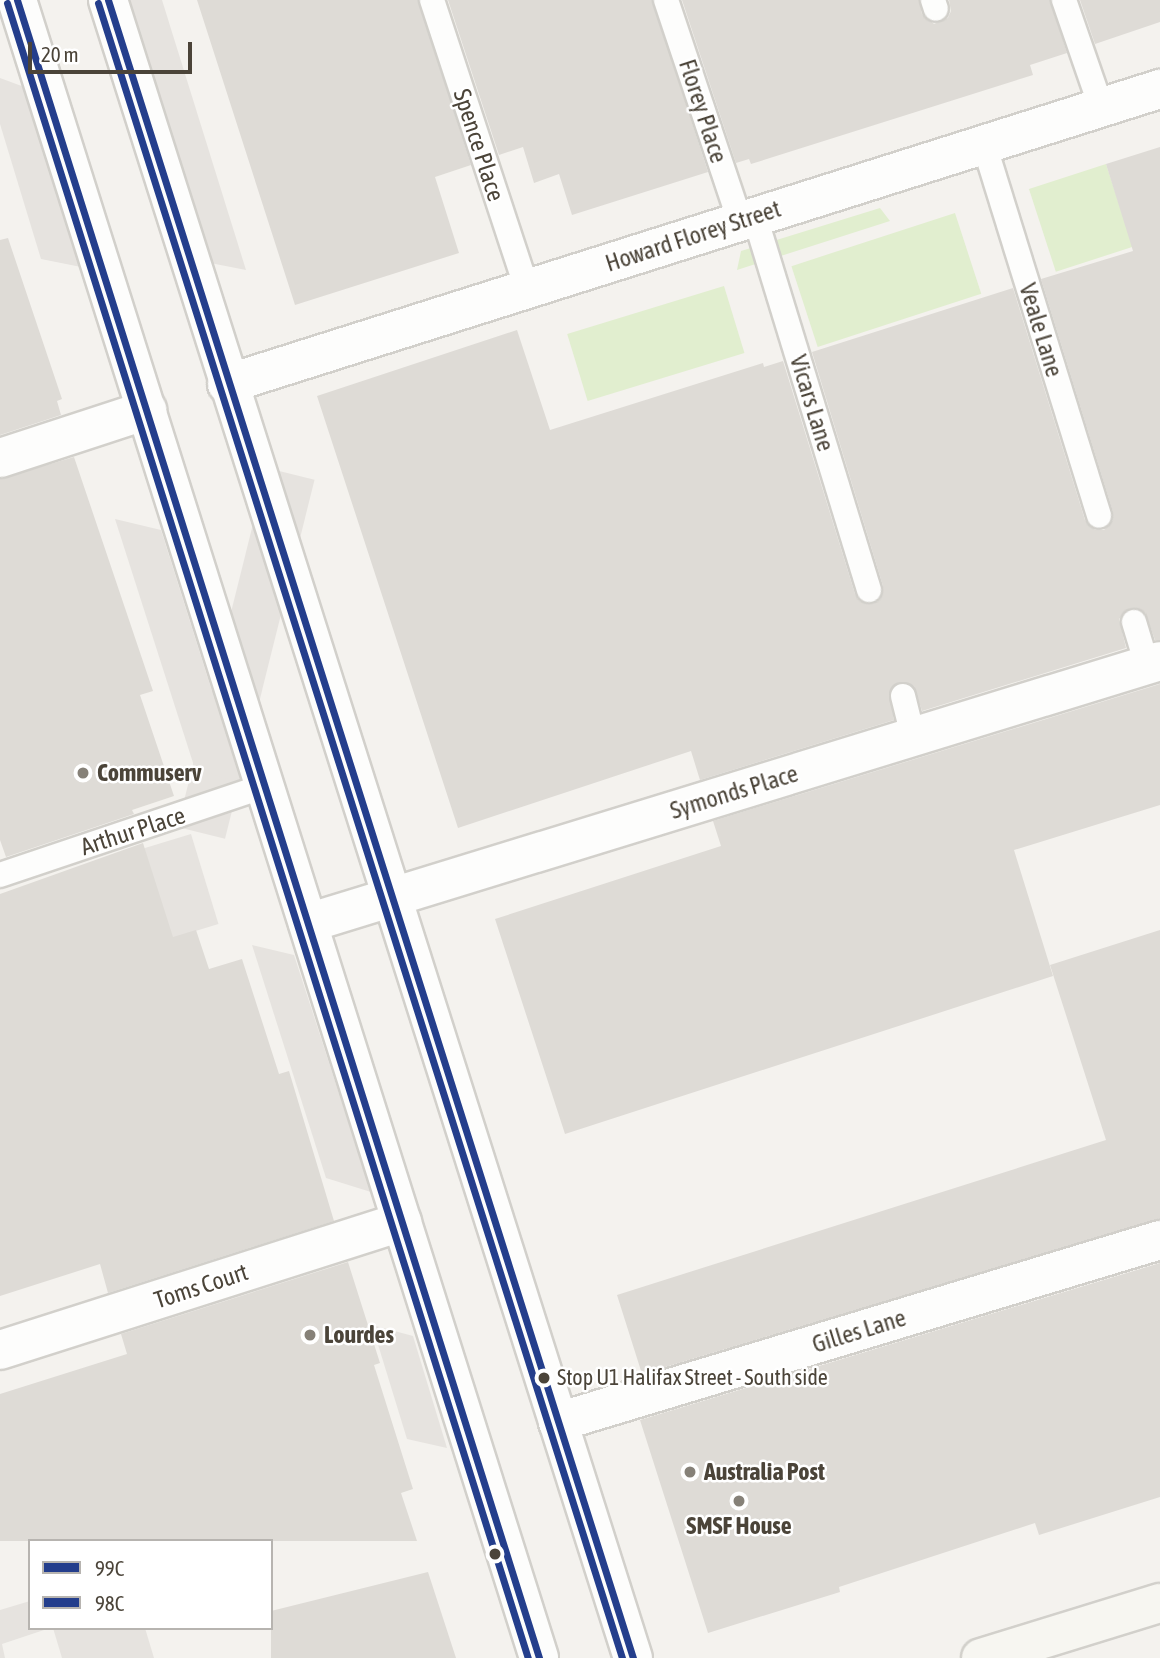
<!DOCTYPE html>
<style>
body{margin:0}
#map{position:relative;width:1160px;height:1658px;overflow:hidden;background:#f4f2ee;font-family:"Asap Condensed",sans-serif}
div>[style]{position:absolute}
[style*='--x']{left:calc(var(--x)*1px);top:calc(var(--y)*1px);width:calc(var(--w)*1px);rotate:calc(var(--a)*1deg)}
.green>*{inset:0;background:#e1eecf;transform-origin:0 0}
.parking>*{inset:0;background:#e6e3df;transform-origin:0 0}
.building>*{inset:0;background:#dedbd6}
.roads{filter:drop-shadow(2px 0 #d2d0cb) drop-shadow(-2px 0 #d2d0cb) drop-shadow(0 2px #d2d0cb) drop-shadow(0 -2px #d2d0cb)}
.service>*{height:24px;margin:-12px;padding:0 12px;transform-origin:12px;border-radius:12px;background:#fdfdfc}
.minor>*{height:38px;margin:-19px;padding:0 19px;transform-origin:19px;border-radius:19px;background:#fdfdfc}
.tertiary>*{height:38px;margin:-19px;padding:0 19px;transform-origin:19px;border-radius:19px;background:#fdfdfc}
.secondary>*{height:38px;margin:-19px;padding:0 19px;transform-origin:19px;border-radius:19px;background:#f7f6f1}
.bus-1>*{height:7px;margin:-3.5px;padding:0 3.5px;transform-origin:3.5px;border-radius:3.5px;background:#243e8c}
.bus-2>*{height:7px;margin:-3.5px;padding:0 3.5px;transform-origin:3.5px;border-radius:3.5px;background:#243e8c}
.bus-3>*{height:7px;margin:-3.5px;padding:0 3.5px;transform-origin:3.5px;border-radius:3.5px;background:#243e8c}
.bus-4>*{height:7px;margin:-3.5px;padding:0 3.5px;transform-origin:3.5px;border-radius:3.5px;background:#243e8c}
.dots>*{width:19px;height:19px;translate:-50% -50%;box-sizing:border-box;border:4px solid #fff;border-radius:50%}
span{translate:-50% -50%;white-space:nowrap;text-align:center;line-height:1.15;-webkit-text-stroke:5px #fff;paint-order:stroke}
.bus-label{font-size:22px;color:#4b4439}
.left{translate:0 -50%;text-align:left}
.street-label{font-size:24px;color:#4b4439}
.poi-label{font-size:24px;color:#4b4439;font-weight:700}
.legend{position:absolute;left:28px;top:1539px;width:245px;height:91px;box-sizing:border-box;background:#fff;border:2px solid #b7b4b0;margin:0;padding:9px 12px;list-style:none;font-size:21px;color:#4b4439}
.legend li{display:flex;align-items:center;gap:14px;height:35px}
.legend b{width:35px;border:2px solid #b7b4b0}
.scale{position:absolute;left:28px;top:42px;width:164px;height:32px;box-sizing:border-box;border:4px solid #4b4439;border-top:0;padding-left:9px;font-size:21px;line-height:24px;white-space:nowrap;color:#4b4439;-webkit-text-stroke:5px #fff;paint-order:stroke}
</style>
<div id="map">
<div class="green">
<div style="left:1106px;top:164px;width:87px;height:81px;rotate:72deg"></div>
<div style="clip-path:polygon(880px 208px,890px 221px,737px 270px,741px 251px)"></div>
<div style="left:955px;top:213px;width:85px;height:172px;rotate:72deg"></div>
<div style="left:724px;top:286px;width:70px;height:164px;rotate:73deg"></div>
</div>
<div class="parking">
<div style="clip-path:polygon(120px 0,162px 0,246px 270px,200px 261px)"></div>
<div style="clip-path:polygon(0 78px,27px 88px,81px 267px,41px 259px,0 124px)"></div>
<div style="left:267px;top:468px;width:49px;height:370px;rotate:14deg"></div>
<div style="clip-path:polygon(115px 519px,161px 530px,241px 783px,195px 769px)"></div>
<div style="left:191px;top:834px;width:94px;height:49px;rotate:73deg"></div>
<div style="clip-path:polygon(252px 945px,294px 955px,371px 1192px,326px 1178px)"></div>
<div style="clip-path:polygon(372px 1325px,413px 1336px,447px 1448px,407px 1439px)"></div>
<div style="clip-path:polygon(30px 1601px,30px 1628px,50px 1628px,2px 1644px,5px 1658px,0 1658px,0 1610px)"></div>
<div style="clip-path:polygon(53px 1628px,145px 1628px,154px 1658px,62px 1658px)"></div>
</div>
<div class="building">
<div style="clip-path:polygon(197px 0,418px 0,471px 165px,435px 177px,459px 253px,295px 305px)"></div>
<div style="clip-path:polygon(448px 0,652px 0,708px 172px,572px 215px,559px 174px,534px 183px,523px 147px,499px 155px)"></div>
<div style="clip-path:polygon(682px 0,919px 0,922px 14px,934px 24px,948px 18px,951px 11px,949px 0,1050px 0,1067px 53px,1030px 65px,1033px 75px,751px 164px,749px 159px,736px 163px)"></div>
<div style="clip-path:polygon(1080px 0,1160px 0,1160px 22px,1095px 44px)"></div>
<div style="clip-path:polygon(1160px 147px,1160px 640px,1155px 640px,1145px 612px,1130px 608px,1119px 619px,1126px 648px,922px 711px,914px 686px,899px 682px,889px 693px,894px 720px,700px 780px,691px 751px,458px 828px,317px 396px,517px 330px,550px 430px,763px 363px,764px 367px,783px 361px,855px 594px,859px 601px,873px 604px,880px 600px,883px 586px,812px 352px,1013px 288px,1085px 520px,1095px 530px,1104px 530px,1113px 520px,1113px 512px,1041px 279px,1133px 251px,1106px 164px)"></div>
<div style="clip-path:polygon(8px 238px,62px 399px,57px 401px,61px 415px,0 435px,0 240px)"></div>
<div style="clip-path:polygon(74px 457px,153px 691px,140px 695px,174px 796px,132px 810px,134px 814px,6px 857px,0 840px,0 479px)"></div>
<div style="clip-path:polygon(1160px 684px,1160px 805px,1014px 850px,1053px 976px,565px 1134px,495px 919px,721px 846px,713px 821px)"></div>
<div style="clip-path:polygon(143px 843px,173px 937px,196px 930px,209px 969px,242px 959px,279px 1074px,289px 1071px,334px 1221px,108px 1293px,100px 1264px,0 1296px,0 894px)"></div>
<div style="clip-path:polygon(1160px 930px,1160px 1219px,642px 1374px,617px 1295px,1106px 1140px,1050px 965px)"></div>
<div style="clip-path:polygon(348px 1262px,380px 1363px,374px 1365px,413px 1489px,401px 1493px,417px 1541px,0 1541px,0 1394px,127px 1354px,121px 1334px)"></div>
<div style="clip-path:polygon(1160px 1263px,1160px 1497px,1039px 1535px,1035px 1523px,839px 1587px,840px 1592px,708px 1633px,640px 1420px)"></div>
<div style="clip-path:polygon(428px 1572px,456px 1658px,271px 1658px,271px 1611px)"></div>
</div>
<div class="roads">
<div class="service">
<div style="--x:432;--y:0;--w:304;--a:71.8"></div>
<div style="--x:666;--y:0;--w:233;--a:71.5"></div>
<div style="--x:933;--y:0;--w:9;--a:72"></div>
<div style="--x:1064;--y:0;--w:113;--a:70.9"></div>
<div style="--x:984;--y:144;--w:389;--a:72.8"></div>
<div style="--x:755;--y:217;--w:390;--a:73"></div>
<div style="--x:1134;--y:622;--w:45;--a:73.2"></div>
<div style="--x:903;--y:696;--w:41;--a:76"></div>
<div style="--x:0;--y:875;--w:280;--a:-18.6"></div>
</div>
<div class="minor">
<div style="--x:227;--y:384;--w:979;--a:-17.55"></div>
<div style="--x:0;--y:458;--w:155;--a:-18.1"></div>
<div style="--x:308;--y:923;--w:891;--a:-17.09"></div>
<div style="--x:0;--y:1350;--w:422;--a:-17.7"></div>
<div style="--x:558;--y:1422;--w:629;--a:-16.82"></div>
</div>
<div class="tertiary">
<div style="--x:17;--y:0;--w:1738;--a:72.52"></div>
<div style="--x:108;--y:0;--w:1739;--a:72.43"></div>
</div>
<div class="secondary">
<div style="--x:981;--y:1658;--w:187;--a:-17.1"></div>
</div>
</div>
<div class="bus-1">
<div style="--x:108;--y:0;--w:1739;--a:72.43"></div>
</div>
<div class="bus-2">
<div style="--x:98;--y:3;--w:1736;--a:72.43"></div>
</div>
<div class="bus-3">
<div style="--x:17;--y:0;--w:1738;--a:72.52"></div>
</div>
<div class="bus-4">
<div style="--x:7;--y:3;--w:1735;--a:72.53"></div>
</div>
<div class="dots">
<div style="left:83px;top:773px;background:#868178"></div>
<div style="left:310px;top:1335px;background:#868178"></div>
<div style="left:544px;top:1378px;background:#4b4439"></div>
<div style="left:690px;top:1472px;background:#868178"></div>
<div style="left:739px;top:1501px;background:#868178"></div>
<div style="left:495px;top:1554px;background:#4b4439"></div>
</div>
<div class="bus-label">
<span class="left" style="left:557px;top:1378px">Stop U1 Halifax Street - South side</span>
</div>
<div class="street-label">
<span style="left:703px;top:111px;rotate:72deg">Florey Place</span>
<span style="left:479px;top:145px;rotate:72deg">Spence Place</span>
<span style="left:693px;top:236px;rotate:-18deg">Howard Florey Street</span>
<span style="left:1041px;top:330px;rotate:73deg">Veale Lane</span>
<span style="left:812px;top:403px;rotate:73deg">Vicars Lane</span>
<span style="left:734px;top:792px;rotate:-17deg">Symonds Place</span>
<span style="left:133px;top:831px;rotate:-18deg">Arthur Place</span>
<span style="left:201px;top:1286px;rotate:-18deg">Toms Court</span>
<span style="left:859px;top:1331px;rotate:-17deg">Gilles Lane</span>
</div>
<div class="poi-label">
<span class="left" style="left:97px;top:773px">Commuserv</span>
<span class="left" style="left:324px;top:1335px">Lourdes</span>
<span class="left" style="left:704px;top:1472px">Australia Post</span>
<span style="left:739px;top:1526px">SMSF House</span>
</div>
<ul class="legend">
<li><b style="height:9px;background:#243e8c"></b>99C</li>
<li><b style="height:9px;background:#243e8c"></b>98C</li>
</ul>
<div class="scale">20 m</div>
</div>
